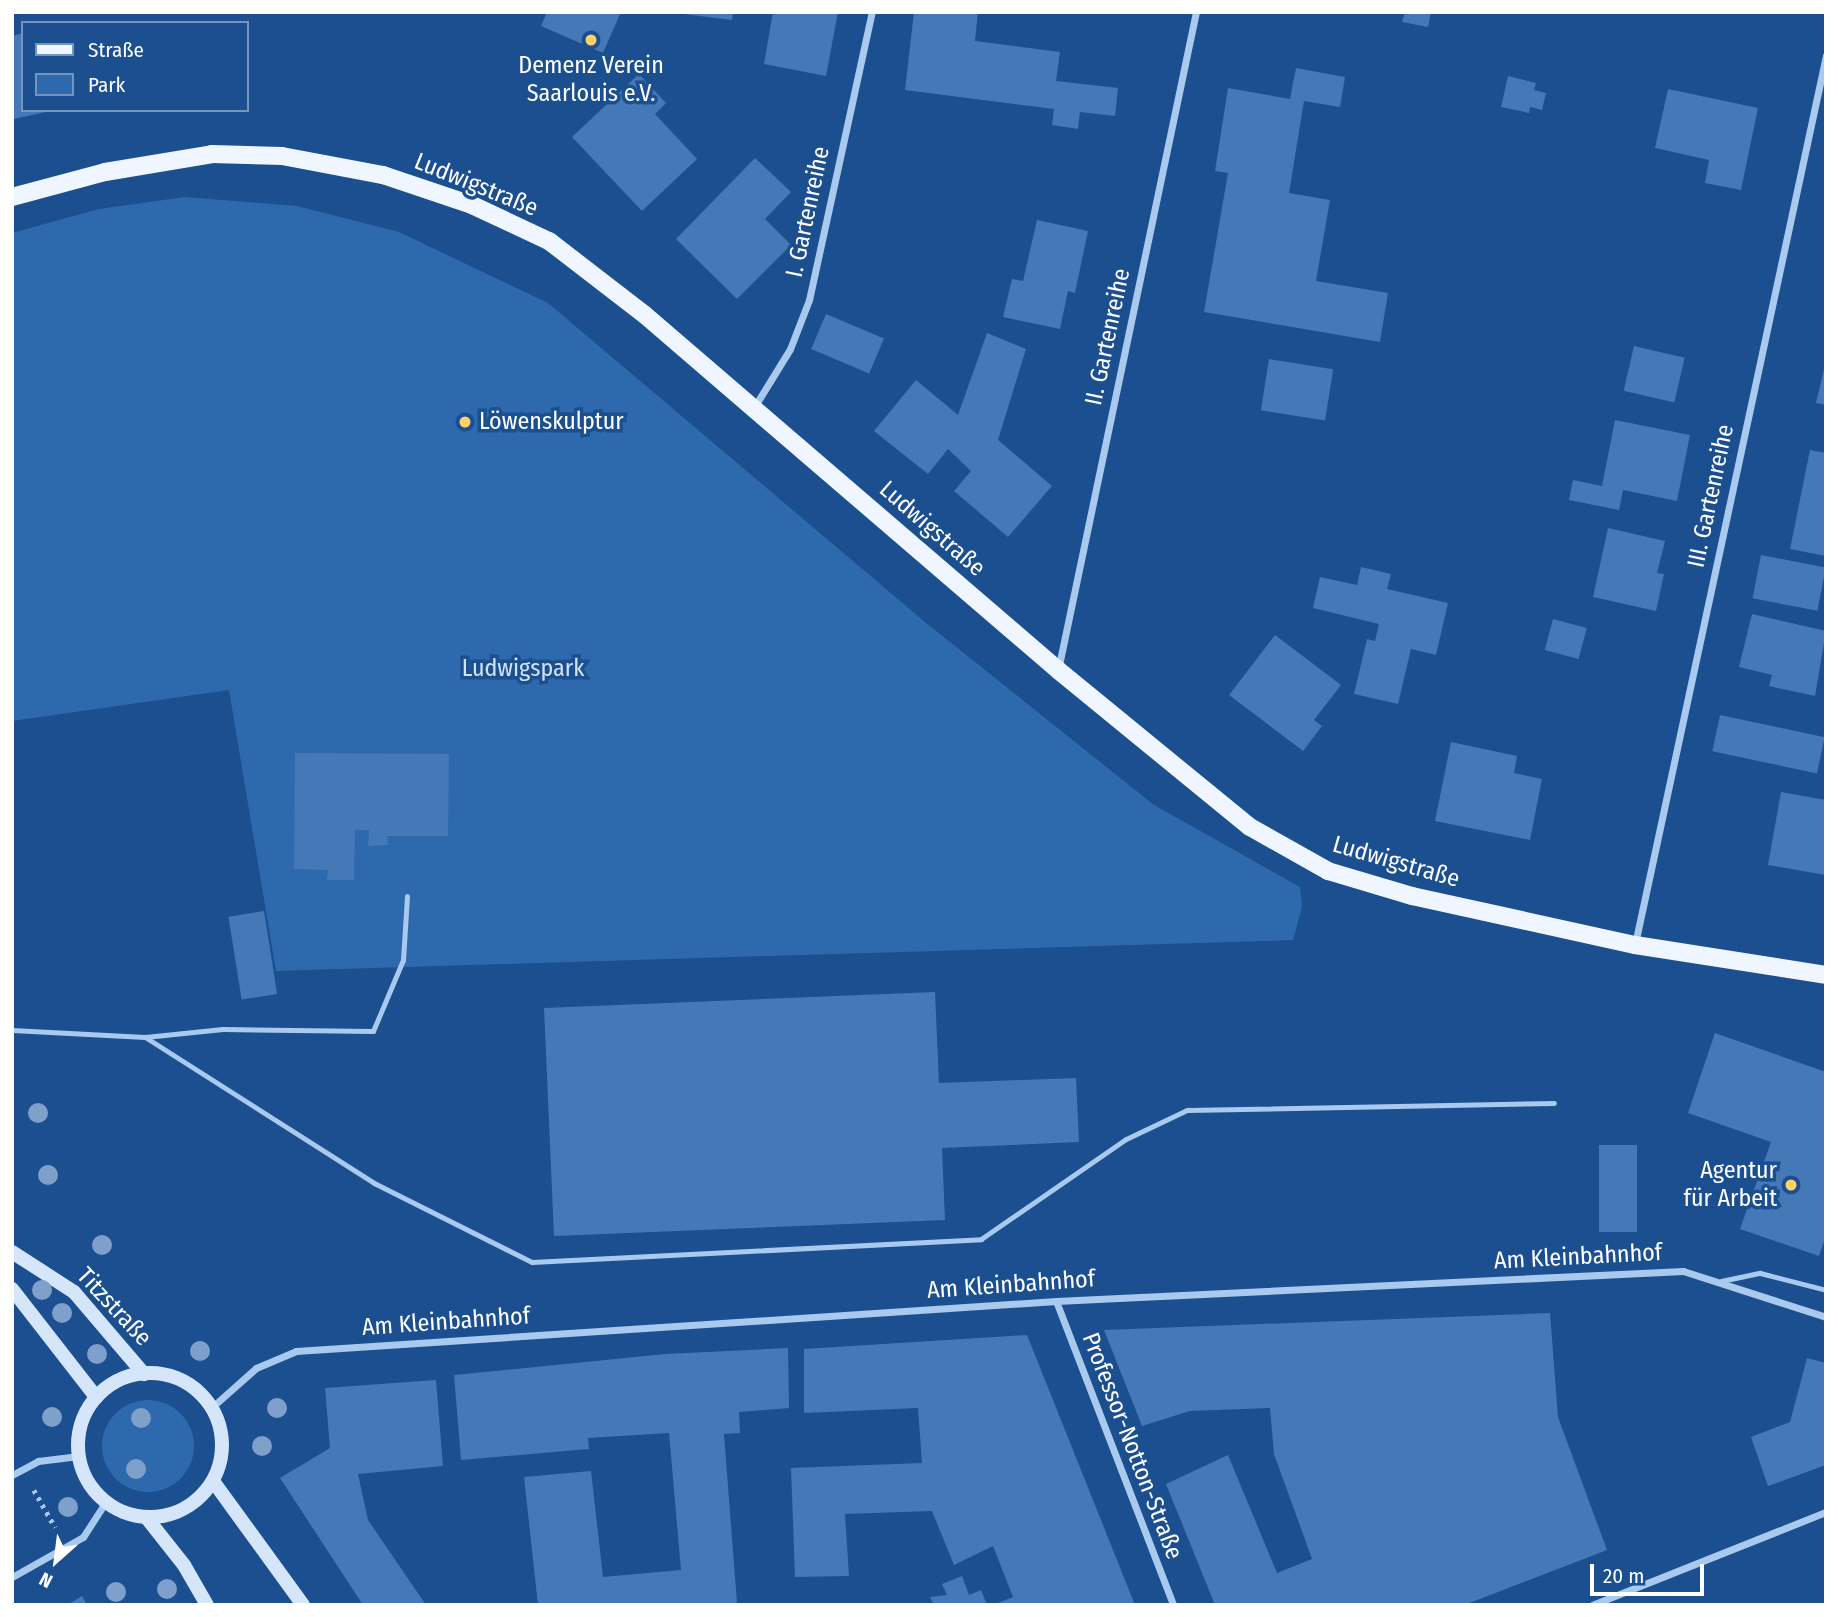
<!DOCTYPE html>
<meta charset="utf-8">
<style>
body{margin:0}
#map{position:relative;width:1838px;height:1617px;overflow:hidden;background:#1b4f8f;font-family:"Fira Sans Condensed",sans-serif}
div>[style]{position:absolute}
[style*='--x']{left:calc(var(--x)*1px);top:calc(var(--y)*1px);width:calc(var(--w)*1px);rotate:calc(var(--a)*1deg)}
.green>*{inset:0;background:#2e69ad}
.round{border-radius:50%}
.building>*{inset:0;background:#4478b7;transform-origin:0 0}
.path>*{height:4.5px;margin-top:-2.25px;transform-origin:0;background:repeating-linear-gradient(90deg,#a9c9ee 0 3.5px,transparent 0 8.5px)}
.lane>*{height:5px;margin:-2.5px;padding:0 2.5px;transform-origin:2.5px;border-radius:2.5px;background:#a9c9ee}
.street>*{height:7px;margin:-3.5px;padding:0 3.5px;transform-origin:3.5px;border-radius:3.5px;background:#a9c9ee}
.secondary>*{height:14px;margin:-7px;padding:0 7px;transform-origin:7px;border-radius:7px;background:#d6e6fa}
.secondary>.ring{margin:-7px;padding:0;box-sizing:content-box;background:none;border:14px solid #d6e6fa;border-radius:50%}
.primary>*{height:18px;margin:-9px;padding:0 9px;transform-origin:9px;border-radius:9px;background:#f0f6ff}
.trees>*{width:20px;height:20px;margin:-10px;border-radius:50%;background:#7ea0ca}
.dots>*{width:19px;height:19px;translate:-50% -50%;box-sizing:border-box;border:4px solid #1b4f8f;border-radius:50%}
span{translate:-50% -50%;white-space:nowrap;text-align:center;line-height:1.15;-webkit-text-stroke:7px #1b4f8f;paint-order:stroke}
.poi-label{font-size:24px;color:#fff}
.left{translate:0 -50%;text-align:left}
.right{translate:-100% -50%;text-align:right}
.street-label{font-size:24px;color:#fff}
.park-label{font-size:24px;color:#cfe3fa}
.frame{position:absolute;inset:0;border:14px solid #fff;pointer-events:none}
.legend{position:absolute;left:21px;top:21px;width:228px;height:91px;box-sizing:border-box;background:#1b4f8f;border:2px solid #7695bc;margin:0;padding:9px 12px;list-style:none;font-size:21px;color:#fff}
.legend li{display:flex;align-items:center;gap:14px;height:35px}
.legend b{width:35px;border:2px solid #7695bc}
.north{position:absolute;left:21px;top:1526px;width:70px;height:70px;-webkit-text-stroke:5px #1b4f8f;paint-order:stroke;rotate:208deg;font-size:19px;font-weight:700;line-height:28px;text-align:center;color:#fff}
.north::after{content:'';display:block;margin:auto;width:24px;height:32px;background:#fff;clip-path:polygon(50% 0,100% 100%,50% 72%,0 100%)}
.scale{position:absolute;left:1590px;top:1564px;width:114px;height:32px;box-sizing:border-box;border:4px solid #fff;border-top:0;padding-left:9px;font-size:21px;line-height:24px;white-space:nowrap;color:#fff;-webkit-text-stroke:5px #1b4f8f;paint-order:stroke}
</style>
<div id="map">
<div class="green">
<div style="clip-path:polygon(185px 197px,297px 206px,399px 232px,548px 303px,925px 622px,1154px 805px,1300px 887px,1302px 907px,1293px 940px,276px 971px,229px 690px,12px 721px,12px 233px,99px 209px)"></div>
<div class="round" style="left:102px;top:1400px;width:92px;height:92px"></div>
</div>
<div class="building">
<div style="clip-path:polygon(547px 12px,621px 12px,603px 53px,541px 26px)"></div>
<div style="clip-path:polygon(668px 12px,733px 12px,732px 20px)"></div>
<div style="clip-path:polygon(773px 12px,838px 12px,826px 76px,764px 64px)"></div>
<div style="clip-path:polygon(914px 12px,978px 12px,975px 41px,1060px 52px,1056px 81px,1118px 88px,1115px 116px,1080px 112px,1078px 129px,1052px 125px,1054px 109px,905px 90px)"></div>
<div style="clip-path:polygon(1405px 12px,1431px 12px,1428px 27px,1402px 22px)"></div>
<div style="clip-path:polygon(23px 33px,23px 110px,50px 111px,14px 119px,12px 36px)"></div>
<div style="clip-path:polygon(1296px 68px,1345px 77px,1340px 107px,1304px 101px,1289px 193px,1330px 200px,1316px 281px,1388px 293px,1380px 342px,1204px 312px,1228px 173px,1215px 171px,1228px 88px,1290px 99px)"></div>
<div style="clip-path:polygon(639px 74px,666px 103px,655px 114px,697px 159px,642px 211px,572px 137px)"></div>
<div style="clip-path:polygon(1508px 76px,1536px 83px,1534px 90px,1546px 93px,1542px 110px,1530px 107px,1529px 113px,1501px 107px)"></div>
<div style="clip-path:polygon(1668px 89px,1758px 108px,1741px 190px,1705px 183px,1709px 160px,1655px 148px)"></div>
<div style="clip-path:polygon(755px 158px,791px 192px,765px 219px,791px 245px,737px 299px,676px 239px)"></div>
<div style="clip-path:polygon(1037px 220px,1088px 231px,1075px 293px,1068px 291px,1060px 329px,1003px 317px,1012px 279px,1023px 281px)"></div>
<div style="left:826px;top:314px;width:63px;height:38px;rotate:23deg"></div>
<div style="clip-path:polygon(987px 333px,1026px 349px,998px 440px,1052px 486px,1008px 537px,954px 491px,971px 471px,948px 449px,928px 474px,874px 431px,916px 380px,958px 415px)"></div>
<div style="left:1634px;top:346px;width:52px;height:46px;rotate:13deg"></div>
<div style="left:1269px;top:359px;width:65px;height:52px;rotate:9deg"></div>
<div style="clip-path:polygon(1825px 365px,1826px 365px,1826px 405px,1816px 403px)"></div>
<div style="clip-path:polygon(1615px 420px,1690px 435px,1677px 501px,1623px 490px,1619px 510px,1569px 500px,1573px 480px,1602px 486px)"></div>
<div style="clip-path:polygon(1810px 450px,1826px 453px,1826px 556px,1790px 549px)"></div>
<div style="clip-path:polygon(1608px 528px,1665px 541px,1657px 573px,1664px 574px,1656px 611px,1593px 597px)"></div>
<div style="left:1761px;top:555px;width:66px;height:44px;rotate:11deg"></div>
<div style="clip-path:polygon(1361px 567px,1391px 574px,1387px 589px,1448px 603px,1436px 655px,1411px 649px,1398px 704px,1354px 694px,1367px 639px,1375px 641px,1379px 624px,1313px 608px,1320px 577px,1357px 585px)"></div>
<div style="clip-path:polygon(1752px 614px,1826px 631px,1815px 696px,1769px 686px,1772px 675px,1739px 667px)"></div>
<div style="left:1553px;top:619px;width:35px;height:32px;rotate:15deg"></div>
<div style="clip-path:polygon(1275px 635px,1341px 685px,1314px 720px,1322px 726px,1303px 751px,1229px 695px)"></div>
<div style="left:1720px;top:715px;width:107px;height:37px;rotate:12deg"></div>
<div style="clip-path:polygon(1451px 742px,1517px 756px,1514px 773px,1542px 779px,1530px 840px,1435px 821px)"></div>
<div style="clip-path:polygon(295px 753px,449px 754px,448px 836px,387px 836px,388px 845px,368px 846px,369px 830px,355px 830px,354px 880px,327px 880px,328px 870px,294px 869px)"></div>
<div style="clip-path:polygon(1781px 792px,1826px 800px,1826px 875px,1768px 865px)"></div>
<div style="left:264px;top:911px;width:84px;height:36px;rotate:81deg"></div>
<div style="clip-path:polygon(935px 992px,939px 1083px,1076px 1078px,1079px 1142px,942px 1148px,945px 1220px,554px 1236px,544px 1008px)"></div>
<div style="clip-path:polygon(1715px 1033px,1826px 1072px,1826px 1236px,1819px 1256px,1740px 1229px,1771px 1142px,1688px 1113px)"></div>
<div style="left:1599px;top:1145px;width:38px;height:87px"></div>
<div style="clip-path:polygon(1550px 1313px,1558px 1417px,1607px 1550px,1464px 1605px,1215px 1605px,1166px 1484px,1228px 1455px,1277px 1573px,1312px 1559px,1274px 1454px,1270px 1408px,1190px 1411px,1142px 1426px,1104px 1330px)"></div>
<div style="clip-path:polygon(1027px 1335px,1135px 1605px,993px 1605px,1013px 1597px,993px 1546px,954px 1565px,932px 1511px,845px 1514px,849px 1576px,795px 1577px,791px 1468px,922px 1463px,918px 1408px,804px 1413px,804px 1349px)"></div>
<div style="clip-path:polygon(788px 1348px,789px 1408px,739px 1412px,740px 1433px,724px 1434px,737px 1603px,538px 1605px,524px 1477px,591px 1471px,603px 1577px,681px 1570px,669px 1433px,588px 1438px,589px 1449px,461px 1460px,454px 1375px,665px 1354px)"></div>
<div style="clip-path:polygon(1807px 1358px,1826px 1363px,1826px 1465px,1768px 1486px,1751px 1437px,1790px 1422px)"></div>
<div style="clip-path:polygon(436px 1380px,443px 1466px,358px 1474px,368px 1520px,426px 1605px,363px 1605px,280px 1478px,330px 1448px,325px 1388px)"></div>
<div style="clip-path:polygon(962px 1576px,969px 1595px,981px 1590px,987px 1605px,934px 1605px,930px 1597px,947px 1595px,942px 1584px)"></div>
<div style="clip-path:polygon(82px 1596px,87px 1605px,67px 1605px)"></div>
</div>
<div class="path">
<div style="--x:34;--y:1490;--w:43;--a:60.4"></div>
</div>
<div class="lane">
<div style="--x:12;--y:1030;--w:133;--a:3"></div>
<div style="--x:145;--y:1037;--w:78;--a:-5.9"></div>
<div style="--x:223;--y:1029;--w:150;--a:0.8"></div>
<div style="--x:373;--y:1031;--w:77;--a:-67.1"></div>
<div style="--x:403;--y:960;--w:64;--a:-86.4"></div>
<div style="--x:145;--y:1037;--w:272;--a:32.5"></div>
<div style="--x:374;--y:1183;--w:177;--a:26.6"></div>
<div style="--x:532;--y:1262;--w:450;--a:-2.9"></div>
<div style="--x:981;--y:1239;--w:176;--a:-34.6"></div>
<div style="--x:1126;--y:1139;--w:68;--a:-25.4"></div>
<div style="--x:1187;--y:1110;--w:367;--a:-1.1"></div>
<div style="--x:1721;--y:1281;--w:40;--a:-12"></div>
<div style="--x:1760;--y:1273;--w:68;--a:14.4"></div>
</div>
<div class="street">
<div style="--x:753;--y:409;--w:70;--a:-58.3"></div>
<div style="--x:790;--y:349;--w:53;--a:-68.8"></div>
<div style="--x:809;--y:300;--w:295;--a:-77.7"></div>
<div style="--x:1058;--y:670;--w:672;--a:-78.16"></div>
<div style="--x:1635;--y:944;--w:909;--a:-77.87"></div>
<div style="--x:1056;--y:1301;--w:326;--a:68.9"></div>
<div style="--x:211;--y:1408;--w:60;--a:-41.6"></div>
<div style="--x:256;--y:1368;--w:43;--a:-23"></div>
<div style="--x:296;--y:1351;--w:762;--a:-3.76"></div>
<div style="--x:1056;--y:1301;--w:628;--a:-2.74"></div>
<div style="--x:1683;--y:1271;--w:150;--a:17.8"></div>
<div style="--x:12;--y:1475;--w:30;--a:-28"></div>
<div style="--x:38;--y:1461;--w:41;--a:-7"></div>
<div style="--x:12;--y:1577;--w:81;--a:-29.4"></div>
<div style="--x:83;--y:1537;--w:40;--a:-57.1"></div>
<div style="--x:1592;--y:1605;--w:252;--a:-21.7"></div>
</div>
<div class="secondary">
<div style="--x:12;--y:1252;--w:74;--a:32.8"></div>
<div style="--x:74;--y:1292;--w:108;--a:49.5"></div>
<div style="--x:12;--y:1289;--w:137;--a:52.1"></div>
<div class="ring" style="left:78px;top:1373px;width:130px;height:130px"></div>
<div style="--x:213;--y:1481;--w:153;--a:54"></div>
<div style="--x:146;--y:1517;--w:61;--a:51.6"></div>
<div style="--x:184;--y:1565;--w:46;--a:60.1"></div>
</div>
<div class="primary">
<div style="--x:12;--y:197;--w:96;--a:-15"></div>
<div style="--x:105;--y:172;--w:109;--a:-9.5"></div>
<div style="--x:212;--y:154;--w:70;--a:1.6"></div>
<div style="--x:282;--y:156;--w:103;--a:10.7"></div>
<div style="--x:383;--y:175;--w:94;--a:18.6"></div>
<div style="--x:472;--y:205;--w:85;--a:25.1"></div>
<div style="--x:549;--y:241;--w:121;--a:37.6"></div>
<div style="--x:645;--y:315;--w:545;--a:40.68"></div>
<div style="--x:1058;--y:670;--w:248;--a:39.3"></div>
<div style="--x:1250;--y:827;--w:90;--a:29.4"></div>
<div style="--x:1328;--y:871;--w:88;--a:16.6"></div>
<div style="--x:1412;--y:896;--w:228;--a:12.4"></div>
<div style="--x:1635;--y:945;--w:193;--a:8.9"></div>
</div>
<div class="trees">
<div style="left:38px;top:1113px"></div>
<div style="left:48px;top:1175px"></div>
<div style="left:102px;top:1245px"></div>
<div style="left:42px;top:1290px"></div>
<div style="left:62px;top:1313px"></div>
<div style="left:200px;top:1351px"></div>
<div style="left:97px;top:1354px"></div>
<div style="left:277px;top:1408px"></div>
<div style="left:52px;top:1417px"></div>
<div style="left:141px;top:1418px"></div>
<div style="left:262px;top:1446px"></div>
<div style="left:136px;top:1469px"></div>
<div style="left:68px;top:1507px"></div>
<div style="left:167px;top:1589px"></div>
<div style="left:116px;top:1592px"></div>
</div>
<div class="dots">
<div style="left:591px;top:40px;background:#ffd166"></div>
<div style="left:465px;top:422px;background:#ffd166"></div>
<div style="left:1791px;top:1185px;background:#ffd166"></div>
</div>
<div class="poi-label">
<span style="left:591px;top:80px">Demenz Verein<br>Saarlouis e.V.</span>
<span class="left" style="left:479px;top:422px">Löwenskulptur</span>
<span class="right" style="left:1777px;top:1185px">Agentur<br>für Arbeit</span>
</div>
<div class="street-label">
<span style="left:476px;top:185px;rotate:22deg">Ludwigstraße</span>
<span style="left:808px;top:212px;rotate:-78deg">I. Gartenreihe</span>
<span style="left:1108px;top:337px;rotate:-78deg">II. Gartenreihe</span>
<span style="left:1711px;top:496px;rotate:-78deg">III. Gartenreihe</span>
<span style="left:932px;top:529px;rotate:41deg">Ludwigstraße</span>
<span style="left:1396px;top:862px;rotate:16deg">Ludwigstraße</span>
<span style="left:1578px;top:1257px;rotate:-3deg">Am Kleinbahnhof</span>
<span style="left:1011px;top:1285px;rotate:-4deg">Am Kleinbahnhof</span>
<span style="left:114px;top:1307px;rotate:47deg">Titzstraße</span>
<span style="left:446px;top:1322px;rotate:-4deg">Am Kleinbahnhof</span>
<span style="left:1132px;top:1446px;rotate:69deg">Professor-Notton-Straße</span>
</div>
<div class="park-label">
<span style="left:523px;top:669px">Ludwigspark</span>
</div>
<div class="frame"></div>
<ul class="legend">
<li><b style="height:9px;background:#f0f6ff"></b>Straße</li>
<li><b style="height:19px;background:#2e69ad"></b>Park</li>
</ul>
<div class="north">N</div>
<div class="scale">20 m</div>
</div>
